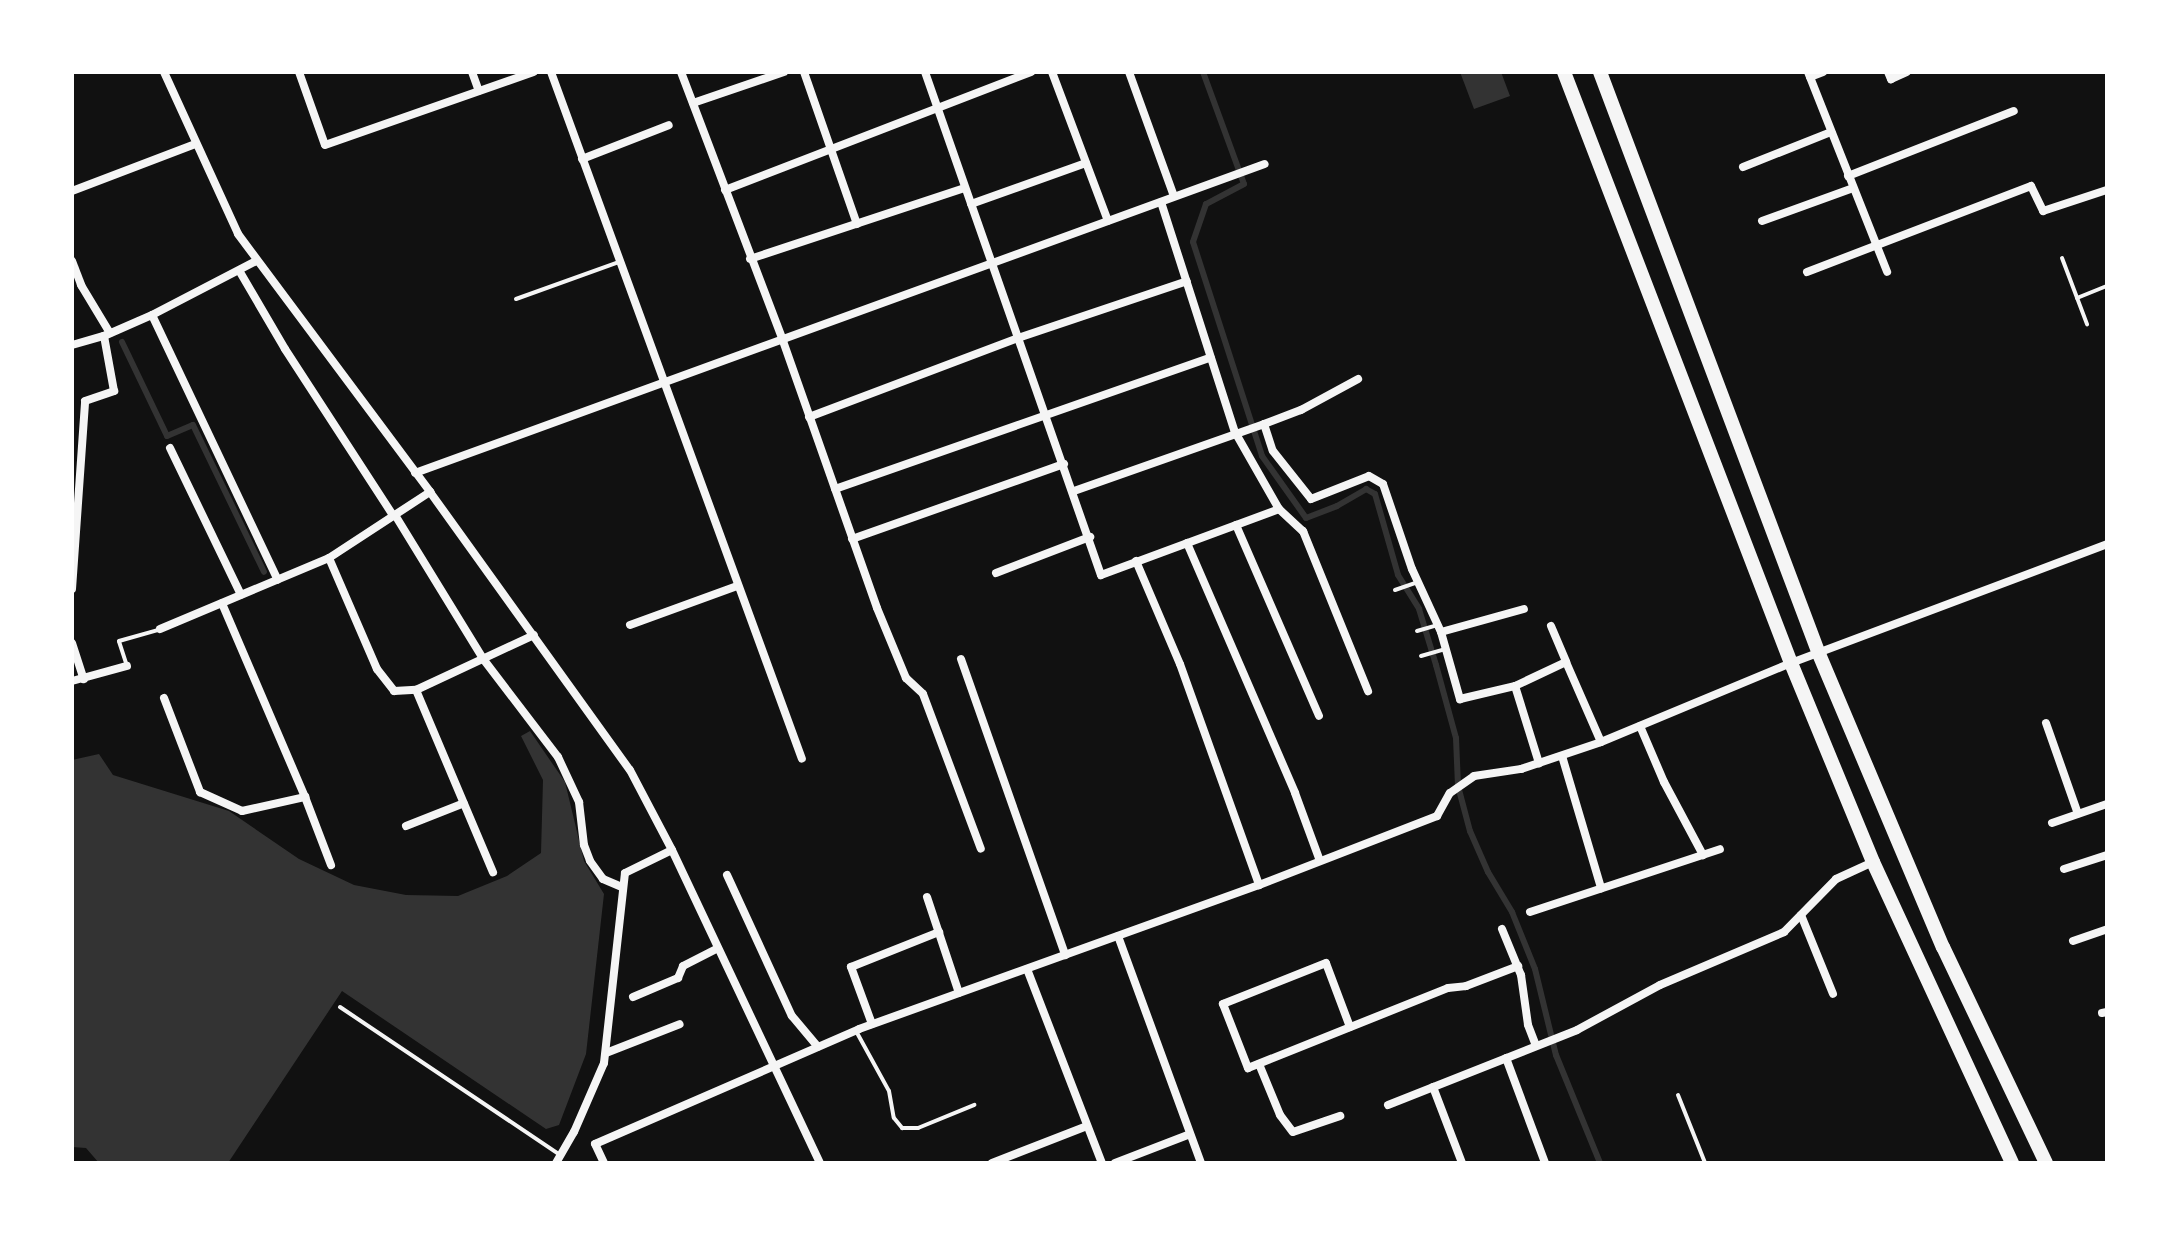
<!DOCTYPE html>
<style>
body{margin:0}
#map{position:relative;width:2179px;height:1235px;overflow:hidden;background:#111;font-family:Signika,sans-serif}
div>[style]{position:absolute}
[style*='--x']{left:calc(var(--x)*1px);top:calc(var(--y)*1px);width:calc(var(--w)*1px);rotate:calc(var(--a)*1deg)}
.water>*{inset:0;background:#333}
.stream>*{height:6px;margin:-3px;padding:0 3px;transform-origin:3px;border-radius:3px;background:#333}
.service>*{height:4px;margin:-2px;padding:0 2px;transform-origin:2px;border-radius:2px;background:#f5f5f5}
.minor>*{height:8px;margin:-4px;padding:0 4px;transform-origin:4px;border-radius:4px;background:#f5f5f5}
.trunk>*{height:14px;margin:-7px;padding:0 7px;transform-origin:7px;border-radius:7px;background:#f5f5f5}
span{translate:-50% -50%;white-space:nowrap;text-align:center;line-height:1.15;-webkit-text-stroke:8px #fff;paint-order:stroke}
.frame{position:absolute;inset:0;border:74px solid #fff;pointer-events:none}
</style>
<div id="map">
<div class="water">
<div style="clip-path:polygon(1460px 72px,1501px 72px,1510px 96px,1474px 109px)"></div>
<div style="clip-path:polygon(530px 731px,565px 782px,584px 861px,604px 894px,586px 1054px,559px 1125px,546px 1129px,342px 991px,228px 1163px,99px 1163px,86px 1148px,72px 1147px,72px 760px,99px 754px,113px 775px,229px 811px,299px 859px,354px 885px,406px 895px,458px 896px,507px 876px,541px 853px,543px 780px,521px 736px)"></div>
</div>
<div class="stream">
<div style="--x:1203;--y:72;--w:119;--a:69.9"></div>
<div style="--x:1244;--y:184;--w:43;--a:152.2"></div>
<div style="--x:1206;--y:204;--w:40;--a:108.9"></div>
<div style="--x:1193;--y:242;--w:225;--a:72.1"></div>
<div style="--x:1262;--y:456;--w:76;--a:54.6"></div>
<div style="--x:1306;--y:518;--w:33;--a:-21"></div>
<div style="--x:1337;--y:506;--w:34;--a:-30"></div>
<div style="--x:1366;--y:489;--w:10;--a:29"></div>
<div style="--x:1375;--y:494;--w:84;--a:74.1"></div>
<div style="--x:1398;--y:575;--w:40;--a:58"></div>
<div style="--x:1419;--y:609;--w:59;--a:73.1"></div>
<div style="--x:1436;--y:665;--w:76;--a:74.7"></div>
<div style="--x:1456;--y:738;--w:48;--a:87.6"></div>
<div style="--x:1458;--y:786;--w:47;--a:75.1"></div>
<div style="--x:1470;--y:831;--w:45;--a:66.3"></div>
<div style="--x:1488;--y:872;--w:47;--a:59"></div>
<div style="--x:1512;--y:912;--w:61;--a:68"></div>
<div style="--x:1535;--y:969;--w:89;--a:76.3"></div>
<div style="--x:1556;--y:1055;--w:117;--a:67.8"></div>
<div style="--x:122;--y:342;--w:104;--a:64.4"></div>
<div style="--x:167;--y:436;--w:28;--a:-23"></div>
<div style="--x:193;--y:425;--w:163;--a:64.2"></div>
</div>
<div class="service">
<div style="--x:2062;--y:258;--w:71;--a:69.3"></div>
<div style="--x:2077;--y:298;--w:32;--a:-22"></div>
<div style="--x:516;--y:299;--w:109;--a:-19.8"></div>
<div style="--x:1395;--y:590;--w:24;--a:-19"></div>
<div style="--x:1417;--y:631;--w:22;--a:-16"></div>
<div style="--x:1421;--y:656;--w:25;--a:-16"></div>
<div style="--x:127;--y:666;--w:26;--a:-108"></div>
<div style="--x:119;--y:641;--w:41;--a:-15.8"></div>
<div style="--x:340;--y:1007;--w:265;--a:33.9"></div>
<div style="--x:856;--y:1031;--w:68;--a:61.2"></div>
<div style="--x:889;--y:1091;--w:27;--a:80"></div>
<div style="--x:894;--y:1118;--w:13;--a:51"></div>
<div style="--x:902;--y:1128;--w:16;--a:0"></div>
<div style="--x:918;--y:1128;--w:61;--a:-22.3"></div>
<div style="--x:1678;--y:1095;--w:73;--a:68.3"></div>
</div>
<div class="minor">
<div style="--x:164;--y:72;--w:178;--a:65.4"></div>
<div style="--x:238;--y:234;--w:322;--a:53.3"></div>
<div style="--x:430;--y:492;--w:342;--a:54.3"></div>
<div style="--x:630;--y:770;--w:90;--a:62.3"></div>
<div style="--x:672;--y:850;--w:346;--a:64.7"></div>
<div style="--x:299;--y:72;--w:77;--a:70.4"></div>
<div style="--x:325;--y:145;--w:221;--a:-19.3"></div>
<div style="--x:472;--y:72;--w:20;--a:70"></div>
<div style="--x:551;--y:72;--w:731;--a:69.93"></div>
<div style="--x:681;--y:72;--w:288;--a:69.2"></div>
<div style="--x:783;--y:341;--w:283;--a:70.6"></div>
<div style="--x:877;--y:608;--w:76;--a:67.5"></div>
<div style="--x:906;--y:678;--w:23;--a:43"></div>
<div style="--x:923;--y:694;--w:165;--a:69.5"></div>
<div style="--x:804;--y:72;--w:161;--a:70.8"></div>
<div style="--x:925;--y:72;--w:533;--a:70.72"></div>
<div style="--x:1101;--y:575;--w:190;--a:-20.3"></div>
<div style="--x:1052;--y:72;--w:159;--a:69.4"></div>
<div style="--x:1129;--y:72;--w:132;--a:70.1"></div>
<div style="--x:1808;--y:72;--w:215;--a:68.4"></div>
<div style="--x:1888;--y:72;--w:8;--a:67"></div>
<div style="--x:1891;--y:79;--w:17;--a:-24"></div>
<div style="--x:1810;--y:77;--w:14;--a:-21"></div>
<div style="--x:693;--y:103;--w:96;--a:-18.8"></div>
<div style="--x:582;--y:159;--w:93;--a:-21.3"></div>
<div style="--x:1743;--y:167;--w:95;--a:-21.7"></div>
<div style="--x:1848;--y:176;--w:178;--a:-21.4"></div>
<div style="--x:725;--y:190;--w:328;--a:-21.1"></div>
<div style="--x:72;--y:191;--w:132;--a:-20.9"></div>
<div style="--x:1161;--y:202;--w:242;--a:72.2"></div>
<div style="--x:1235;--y:432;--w:89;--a:60.3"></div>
<div style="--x:1279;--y:509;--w:33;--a:43"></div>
<div style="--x:1303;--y:531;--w:173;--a:67.9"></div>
<div style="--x:971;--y:204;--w:122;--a:-19.6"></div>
<div style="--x:1762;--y:221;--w:97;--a:-19.9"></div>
<div style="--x:750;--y:259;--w:226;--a:-18.3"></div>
<div style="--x:72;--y:261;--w:26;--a:69"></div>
<div style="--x:81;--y:285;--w:56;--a:58.9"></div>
<div style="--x:240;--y:272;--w:89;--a:59.7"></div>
<div style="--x:285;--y:349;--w:197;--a:57"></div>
<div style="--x:1807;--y:272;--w:240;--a:-21"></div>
<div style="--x:2031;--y:186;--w:28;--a:64"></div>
<div style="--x:2043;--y:211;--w:67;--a:-18.2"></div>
<div style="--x:152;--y:315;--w:293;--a:64.6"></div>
<div style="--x:72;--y:345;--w:33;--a:-16"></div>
<div style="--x:104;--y:336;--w:52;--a:-23.6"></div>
<div style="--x:152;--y:315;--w:117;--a:-27.4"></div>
<div style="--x:809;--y:417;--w:223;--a:-20.7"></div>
<div style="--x:1018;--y:338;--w:178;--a:-18.6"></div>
<div style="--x:1264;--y:424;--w:40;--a:-21"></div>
<div style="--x:1301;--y:410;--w:65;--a:-28.5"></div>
<div style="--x:170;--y:448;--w:163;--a:64.2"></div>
<div style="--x:415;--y:473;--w:904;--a:-19.98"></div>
<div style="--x:835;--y:489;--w:398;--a:-19.3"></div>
<div style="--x:1074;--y:491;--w:201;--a:-19.4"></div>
<div style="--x:1264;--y:424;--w:28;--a:72"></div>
<div style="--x:1273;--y:451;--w:61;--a:51.6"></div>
<div style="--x:1311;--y:499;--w:62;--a:-21.6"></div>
<div style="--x:1369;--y:476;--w:16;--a:30"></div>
<div style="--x:1383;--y:484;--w:90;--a:71.2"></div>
<div style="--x:1412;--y:569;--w:69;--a:65.3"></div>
<div style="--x:1441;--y:632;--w:70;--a:74.2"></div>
<div style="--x:1460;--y:699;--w:57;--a:-13.3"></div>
<div style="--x:1515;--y:686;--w:56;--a:-25.2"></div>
<div style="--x:1566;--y:662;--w:87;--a:66.4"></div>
<div style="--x:395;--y:515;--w:170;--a:58.5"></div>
<div style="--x:484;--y:660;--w:122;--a:52.7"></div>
<div style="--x:558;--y:757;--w:50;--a:65"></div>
<div style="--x:579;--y:802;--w:43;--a:83.4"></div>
<div style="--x:584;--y:845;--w:17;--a:69"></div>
<div style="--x:590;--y:861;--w:22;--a:54"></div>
<div style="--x:603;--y:879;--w:21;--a:23"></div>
<div style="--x:1236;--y:525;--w:208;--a:66.5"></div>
<div style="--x:852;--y:539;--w:225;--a:-19.5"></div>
<div style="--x:1187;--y:543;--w:272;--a:66.6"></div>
<div style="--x:1295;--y:793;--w:72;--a:69.8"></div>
<div style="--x:329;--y:558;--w:121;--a:66.6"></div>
<div style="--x:377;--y:669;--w:28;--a:52"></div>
<div style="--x:394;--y:691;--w:22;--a:-3"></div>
<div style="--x:416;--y:690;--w:130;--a:-25"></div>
<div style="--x:1136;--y:561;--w:112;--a:66.9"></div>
<div style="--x:1180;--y:664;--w:235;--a:70.3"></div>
<div style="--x:996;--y:573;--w:101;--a:-21"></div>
<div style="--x:72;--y:589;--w:188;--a:-86"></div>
<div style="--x:85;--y:401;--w:31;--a:-19"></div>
<div style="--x:114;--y:391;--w:56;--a:-100.3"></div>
<div style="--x:630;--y:625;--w:114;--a:-20"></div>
<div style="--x:1551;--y:626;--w:39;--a:67"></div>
<div style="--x:160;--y:629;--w:183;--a:-22.8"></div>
<div style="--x:329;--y:558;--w:121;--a:-33.2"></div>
<div style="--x:1441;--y:632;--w:86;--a:-15.5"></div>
<div style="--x:72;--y:643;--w:38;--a:72"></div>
<div style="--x:961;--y:659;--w:314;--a:70.6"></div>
<div style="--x:72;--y:681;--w:57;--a:-15.3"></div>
<div style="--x:1515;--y:686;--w:81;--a:72.7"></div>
<div style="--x:416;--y:690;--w:198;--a:67.1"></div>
<div style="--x:164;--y:698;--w:101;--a:69"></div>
<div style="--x:200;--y:792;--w:46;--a:24.3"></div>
<div style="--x:242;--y:811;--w:65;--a:-12.5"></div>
<div style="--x:305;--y:797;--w:211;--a:-113.2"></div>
<div style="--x:2046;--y:723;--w:96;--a:70.6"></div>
<div style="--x:1640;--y:726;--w:61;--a:66.8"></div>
<div style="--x:1664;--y:782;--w:83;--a:61.9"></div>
<div style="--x:1562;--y:756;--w:138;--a:73.5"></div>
<div style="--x:305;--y:797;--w:73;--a:69.1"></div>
<div style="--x:2052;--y:823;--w:58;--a:-19.1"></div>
<div style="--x:406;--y:826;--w:62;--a:-21.6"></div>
<div style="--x:2064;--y:869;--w:45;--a:-18"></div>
<div style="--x:727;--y:875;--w:155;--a:65.3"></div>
<div style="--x:792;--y:1016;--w:40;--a:50"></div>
<div style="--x:927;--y:897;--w:101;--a:71.6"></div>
<div style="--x:1530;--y:912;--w:200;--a:-18.3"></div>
<div style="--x:1801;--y:915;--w:85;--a:67.9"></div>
<div style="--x:1502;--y:929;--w:50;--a:67.6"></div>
<div style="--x:1521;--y:975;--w:50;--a:82"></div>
<div style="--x:1528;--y:1025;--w:22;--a:69"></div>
<div style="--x:1118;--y:936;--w:242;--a:69.9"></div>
<div style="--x:2073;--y:941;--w:36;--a:-19"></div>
<div style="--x:1027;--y:969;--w:208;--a:68.9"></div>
<div style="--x:633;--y:997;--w:49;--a:-22.9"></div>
<div style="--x:678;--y:978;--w:13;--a:-67"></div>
<div style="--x:683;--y:966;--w:39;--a:-27"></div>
<div style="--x:2102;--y:1013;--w:5;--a:-11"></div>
<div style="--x:872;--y:1024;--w:61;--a:-110.2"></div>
<div style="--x:851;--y:967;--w:95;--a:-21.7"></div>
<div style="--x:1350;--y:1027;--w:68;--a:-110.6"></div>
<div style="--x:1326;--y:963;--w:111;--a:158.3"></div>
<div style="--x:1223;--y:1004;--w:69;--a:68.7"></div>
<div style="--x:1248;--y:1068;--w:215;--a:-21.8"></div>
<div style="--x:1448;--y:988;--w:18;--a:-6"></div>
<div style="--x:1466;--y:986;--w:56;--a:-21"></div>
<div style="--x:606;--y:1053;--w:79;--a:-21.4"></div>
<div style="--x:1506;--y:1058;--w:112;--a:69.6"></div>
<div style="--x:1259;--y:1064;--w:55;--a:67.6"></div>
<div style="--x:1280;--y:1115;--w:21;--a:53"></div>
<div style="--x:1293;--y:1132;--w:50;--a:-18.8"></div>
<div style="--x:1433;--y:1087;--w:81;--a:69.1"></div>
<div style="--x:1388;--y:1105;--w:203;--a:-21.6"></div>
<div style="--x:1577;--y:1030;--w:94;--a:-28.5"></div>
<div style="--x:1660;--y:985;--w:135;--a:-23.1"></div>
<div style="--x:1784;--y:932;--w:74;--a:-45.5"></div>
<div style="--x:1836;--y:879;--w:41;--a:-24.7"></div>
<div style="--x:556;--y:1163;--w:36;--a:-60"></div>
<div style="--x:574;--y:1132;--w:75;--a:-66.5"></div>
<div style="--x:604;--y:1063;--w:191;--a:-83.7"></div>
<div style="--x:625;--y:873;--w:52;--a:-26.1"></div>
<div style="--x:604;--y:1163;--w:21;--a:-115"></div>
<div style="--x:595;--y:1144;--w:288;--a:-23.5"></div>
<div style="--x:859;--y:1029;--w:425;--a:-19.8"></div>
<div style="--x:1259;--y:885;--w:191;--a:-21.2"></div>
<div style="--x:1437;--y:816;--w:26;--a:-61"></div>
<div style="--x:1450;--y:793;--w:29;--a:-35"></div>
<div style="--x:1474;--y:776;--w:48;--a:-8.5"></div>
<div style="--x:1521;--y:769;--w:84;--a:-18.6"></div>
<div style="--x:1601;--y:742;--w:206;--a:-22.6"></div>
<div style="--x:1791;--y:663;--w:338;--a:-20.6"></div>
<div style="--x:992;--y:1163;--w:102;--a:-21.3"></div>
<div style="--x:1115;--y:1163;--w:80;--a:-21.1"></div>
</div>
<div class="trunk">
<div style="--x:1564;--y:72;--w:633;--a:68.99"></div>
<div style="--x:1791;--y:663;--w:215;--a:67.6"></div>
<div style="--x:1873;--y:862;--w:332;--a:65.2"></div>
<div style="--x:1600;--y:72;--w:622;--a:69.38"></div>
<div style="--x:1819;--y:654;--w:318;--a:67.1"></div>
<div style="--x:1943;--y:947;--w:239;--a:64.5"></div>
</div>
<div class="frame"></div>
</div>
